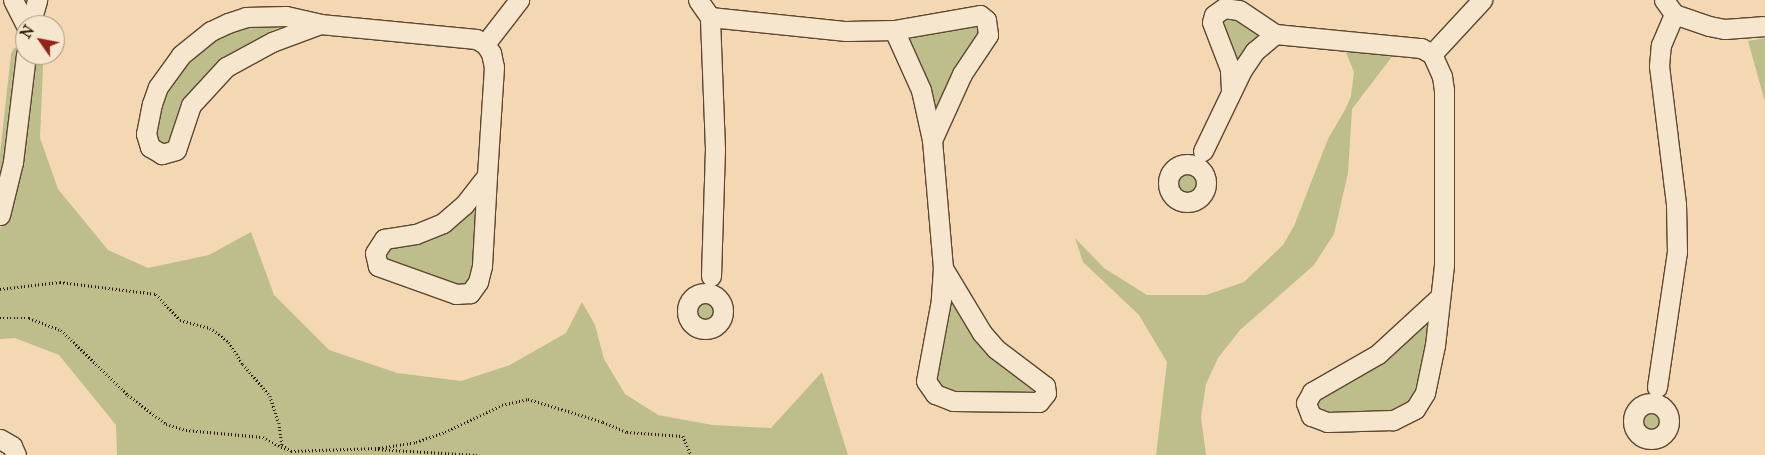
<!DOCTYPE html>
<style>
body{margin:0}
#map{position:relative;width:1765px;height:455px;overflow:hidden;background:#f3d8b3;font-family:"IM FELL Great Primer",serif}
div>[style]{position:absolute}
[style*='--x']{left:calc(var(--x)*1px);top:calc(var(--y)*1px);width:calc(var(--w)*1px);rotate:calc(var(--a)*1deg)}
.green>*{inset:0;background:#bdbe8b}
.round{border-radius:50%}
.path>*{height:2.5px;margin-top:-1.25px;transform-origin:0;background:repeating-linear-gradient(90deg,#291802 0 1px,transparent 0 3.5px)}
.roads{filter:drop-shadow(1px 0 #5c482e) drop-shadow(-1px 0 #5c482e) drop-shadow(0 1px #5c482e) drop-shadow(0 -1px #5c482e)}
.minor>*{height:19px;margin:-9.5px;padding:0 9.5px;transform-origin:9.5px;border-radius:9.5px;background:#f7e6ce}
.minor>.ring{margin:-9.5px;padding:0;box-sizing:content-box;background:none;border:19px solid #f7e6ce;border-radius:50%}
span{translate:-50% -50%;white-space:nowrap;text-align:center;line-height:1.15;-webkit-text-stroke:4px #f7e6ce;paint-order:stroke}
.north{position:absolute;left:15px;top:15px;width:50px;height:50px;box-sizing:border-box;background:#f7e6ce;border:1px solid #a5947c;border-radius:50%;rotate:303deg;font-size:14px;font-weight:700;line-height:20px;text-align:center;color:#291802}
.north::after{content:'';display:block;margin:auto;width:18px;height:22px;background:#8f2418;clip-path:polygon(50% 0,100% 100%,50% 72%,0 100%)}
</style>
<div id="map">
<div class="green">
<div style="clip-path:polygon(1231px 11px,1263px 32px,1236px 66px,1219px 20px)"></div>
<div style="clip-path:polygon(246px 22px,284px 25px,265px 34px,217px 71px,175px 144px,158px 146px,152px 134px,166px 86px,206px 40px)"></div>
<div style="clip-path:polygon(984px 24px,935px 111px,906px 40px,908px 33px,915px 30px)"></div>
<div style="clip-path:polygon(1765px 38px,1765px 102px,1748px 41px)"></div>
<div style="clip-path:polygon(19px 47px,19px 59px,0 187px,0 154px,11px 54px,14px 48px)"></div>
<div style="clip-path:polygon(1345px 50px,1394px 54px,1352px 109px,1348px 173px,1334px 234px,1314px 265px,1240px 330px,1218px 358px,1206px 384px,1201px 417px,1206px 455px,1156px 455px,1167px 362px,1139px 315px,1083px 262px,1075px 238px,1104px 268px,1147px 295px,1206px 295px,1244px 282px,1283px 245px,1294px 226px,1328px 139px,1346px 108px,1351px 96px,1354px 72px)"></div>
<div style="clip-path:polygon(35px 55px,42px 55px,43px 66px,40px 138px,58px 189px,108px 250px,148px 268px,209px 255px,251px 232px,274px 295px,329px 350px,397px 373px,461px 381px,510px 365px,566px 333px,582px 302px,595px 325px,604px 359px,625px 394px,658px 415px,712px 425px,771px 428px,822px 372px,848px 455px,117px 455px,116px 425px,59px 355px,15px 338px,0 339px,0 229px,19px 174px)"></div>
<div class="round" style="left:1173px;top:169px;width:28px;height:28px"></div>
<div style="clip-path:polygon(477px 198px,473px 279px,457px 288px,384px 263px,384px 247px)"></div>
<div style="clip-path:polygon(953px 296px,1039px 384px,1033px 397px,944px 390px,936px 384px,933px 372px,949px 298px)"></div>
<div class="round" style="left:692px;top:296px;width:28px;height:28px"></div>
<div style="clip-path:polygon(1432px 318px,1420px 393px,1398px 412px,1336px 417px,1315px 410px,1315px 397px,1401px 342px)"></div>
<div class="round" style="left:1637px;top:407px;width:28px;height:28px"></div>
</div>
<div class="path">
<div style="--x:0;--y:289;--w:60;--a:-6.7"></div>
<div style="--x:60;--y:282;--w:97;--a:7.1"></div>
<div style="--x:156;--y:294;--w:35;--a:47"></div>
<div style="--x:180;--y:320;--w:31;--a:15"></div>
<div style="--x:210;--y:328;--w:24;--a:36"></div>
<div style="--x:229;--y:342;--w:26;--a:58"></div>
<div style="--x:243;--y:364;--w:42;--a:49.8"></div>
<div style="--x:270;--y:396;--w:28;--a:72"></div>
<div style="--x:279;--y:423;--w:22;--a:82"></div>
<div style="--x:282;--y:445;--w:11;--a:34"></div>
<div style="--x:291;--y:451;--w:88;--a:-2"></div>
<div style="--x:379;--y:448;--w:37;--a:-9"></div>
<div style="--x:416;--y:442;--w:31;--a:-19"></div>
<div style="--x:445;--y:432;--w:63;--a:-25.3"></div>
<div style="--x:502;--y:405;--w:27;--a:-13"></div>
<div style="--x:528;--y:399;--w:78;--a:17"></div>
<div style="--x:603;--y:422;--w:26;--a:23"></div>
<div style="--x:627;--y:432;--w:56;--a:4.1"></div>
<div style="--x:683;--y:436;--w:21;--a:67"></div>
<div style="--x:0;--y:318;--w:29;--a:0"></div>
<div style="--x:29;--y:318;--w:34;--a:21"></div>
<div style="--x:61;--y:330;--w:93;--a:44.1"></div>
<div style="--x:128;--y:395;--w:48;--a:37.3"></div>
<div style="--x:166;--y:424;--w:21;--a:17"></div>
<div style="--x:186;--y:430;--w:77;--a:5.2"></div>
<div style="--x:263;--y:437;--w:25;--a:29"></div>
<div style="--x:375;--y:449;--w:103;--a:3.3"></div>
</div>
<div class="roads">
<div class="minor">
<div style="--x:13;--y:0;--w:28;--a:63"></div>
<div style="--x:698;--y:0;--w:21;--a:55"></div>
<div style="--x:1664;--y:0;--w:17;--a:54"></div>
<div style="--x:1674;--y:14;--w:37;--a:19"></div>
<div style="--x:1709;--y:26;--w:16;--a:11"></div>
<div style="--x:1725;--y:29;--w:40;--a:-4.3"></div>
<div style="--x:320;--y:24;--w:51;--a:159.4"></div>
<div style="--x:272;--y:42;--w:52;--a:151.5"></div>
<div style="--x:226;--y:67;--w:52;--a:132.6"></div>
<div style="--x:191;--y:105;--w:47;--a:108.4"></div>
<div style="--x:176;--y:150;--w:15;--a:164"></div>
<div style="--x:162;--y:154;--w:14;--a:-150"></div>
<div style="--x:150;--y:147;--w:14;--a:-107"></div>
<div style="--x:146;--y:134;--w:31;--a:-79"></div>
<div style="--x:152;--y:104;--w:18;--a:-71"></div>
<div style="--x:158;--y:87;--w:39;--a:-54"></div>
<div style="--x:181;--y:55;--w:38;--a:-39"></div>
<div style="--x:211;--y:31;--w:19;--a:-25"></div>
<div style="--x:228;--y:23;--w:19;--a:-18"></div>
<div style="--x:246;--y:17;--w:40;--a:-1.4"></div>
<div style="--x:286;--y:16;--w:35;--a:13"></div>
<div style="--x:320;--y:24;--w:157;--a:5.5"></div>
<div style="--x:476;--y:39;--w:10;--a:29"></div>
<div style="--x:485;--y:44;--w:11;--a:56"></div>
<div style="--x:491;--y:53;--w:14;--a:78"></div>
<div style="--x:494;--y:67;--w:109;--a:93.7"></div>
<div style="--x:487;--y:176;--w:90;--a:93.2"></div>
<div style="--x:482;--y:266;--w:16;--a:104"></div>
<div style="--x:478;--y:282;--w:14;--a:126"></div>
<div style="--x:470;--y:293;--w:14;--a:176"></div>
<div style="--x:456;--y:294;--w:83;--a:-160.3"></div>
<div style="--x:378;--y:266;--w:13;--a:-103"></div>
<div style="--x:375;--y:253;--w:17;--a:-57"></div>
<div style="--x:384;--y:239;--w:32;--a:-9"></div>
<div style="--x:416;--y:234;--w:29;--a:-22"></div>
<div style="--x:443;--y:223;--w:28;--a:-41"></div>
<div style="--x:464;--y:205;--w:37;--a:-52"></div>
<div style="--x:30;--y:25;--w:26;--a:-74"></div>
<div style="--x:894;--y:30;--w:66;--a:65.8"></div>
<div style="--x:921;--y:90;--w:51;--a:77.6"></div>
<div style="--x:932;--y:140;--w:128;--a:85.1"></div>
<div style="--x:943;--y:268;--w:32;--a:94"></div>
<div style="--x:941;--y:300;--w:82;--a:100.5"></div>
<div style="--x:926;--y:381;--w:16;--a:55"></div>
<div style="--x:935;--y:394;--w:19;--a:21"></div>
<div style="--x:953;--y:401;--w:86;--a:0.7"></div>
<div style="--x:1039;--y:402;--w:11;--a:-52"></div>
<div style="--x:1046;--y:393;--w:7;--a:-98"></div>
<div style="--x:1045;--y:386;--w:61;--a:-142.9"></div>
<div style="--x:996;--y:349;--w:21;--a:-131"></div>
<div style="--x:982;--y:333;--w:76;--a:-121"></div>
<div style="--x:485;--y:44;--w:56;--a:-52.3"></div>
<div style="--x:1432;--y:54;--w:74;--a:-47.2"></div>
<div style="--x:1231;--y:90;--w:21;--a:-93"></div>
<div style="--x:1230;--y:69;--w:50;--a:-111"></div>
<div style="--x:1212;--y:22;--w:7;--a:-74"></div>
<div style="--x:1214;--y:15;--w:12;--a:-35"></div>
<div style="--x:1224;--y:8;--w:15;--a:8"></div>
<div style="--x:1239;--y:10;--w:43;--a:33.7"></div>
<div style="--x:1275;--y:34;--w:147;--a:5.5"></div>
<div style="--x:1421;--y:48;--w:13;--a:29"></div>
<div style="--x:1432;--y:54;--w:24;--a:66"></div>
<div style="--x:1442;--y:76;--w:14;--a:82"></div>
<div style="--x:1444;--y:90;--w:175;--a:90"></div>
<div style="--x:1444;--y:265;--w:81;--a:96.4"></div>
<div style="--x:1435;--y:345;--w:49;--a:101.8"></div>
<div style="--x:1425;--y:393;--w:19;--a:122"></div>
<div style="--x:1415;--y:409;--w:25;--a:153"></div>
<div style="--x:1393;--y:420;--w:66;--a:178.3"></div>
<div style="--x:1327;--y:422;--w:17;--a:-159"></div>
<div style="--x:1311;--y:416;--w:14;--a:-111"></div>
<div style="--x:1306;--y:403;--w:13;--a:-61"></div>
<div style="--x:1312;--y:392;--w:76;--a:-29.9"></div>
<div style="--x:1378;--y:354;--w:83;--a:-42.6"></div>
<div style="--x:1203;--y:151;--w:90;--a:-64.3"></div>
<div style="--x:1242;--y:70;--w:23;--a:-56"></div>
<div style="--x:1255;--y:51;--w:26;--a:-40"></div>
<div class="ring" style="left:1168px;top:164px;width:19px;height:19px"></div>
<div style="--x:0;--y:215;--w:55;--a:-76.2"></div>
<div style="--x:13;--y:162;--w:108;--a:-83.1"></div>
<div style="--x:711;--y:276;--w:127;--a:-88.2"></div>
<div style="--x:715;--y:149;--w:132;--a:-92.2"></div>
<div style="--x:710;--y:17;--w:137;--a:5.9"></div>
<div style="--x:846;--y:31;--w:48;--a:-1.2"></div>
<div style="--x:894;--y:30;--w:87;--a:-9.9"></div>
<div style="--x:980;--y:15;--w:8;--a:40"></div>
<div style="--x:986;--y:20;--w:15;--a:82"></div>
<div style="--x:988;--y:35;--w:47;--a:123.7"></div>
<div style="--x:962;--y:74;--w:72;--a:114.4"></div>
<div class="ring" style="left:687px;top:293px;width:17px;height:17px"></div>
<div style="--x:1657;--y:387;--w:136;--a:-81.6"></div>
<div style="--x:1677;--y:252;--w:48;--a:-91.2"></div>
<div style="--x:1676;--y:204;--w:139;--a:-97"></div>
<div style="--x:1659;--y:66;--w:21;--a:-85"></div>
<div style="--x:1661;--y:45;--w:34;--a:-67"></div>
<div class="ring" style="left:1633px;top:403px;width:17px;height:17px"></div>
<div style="--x:0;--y:439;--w:14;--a:30"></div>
<div style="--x:12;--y:446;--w:10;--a:66"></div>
</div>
</div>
<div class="north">N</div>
</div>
